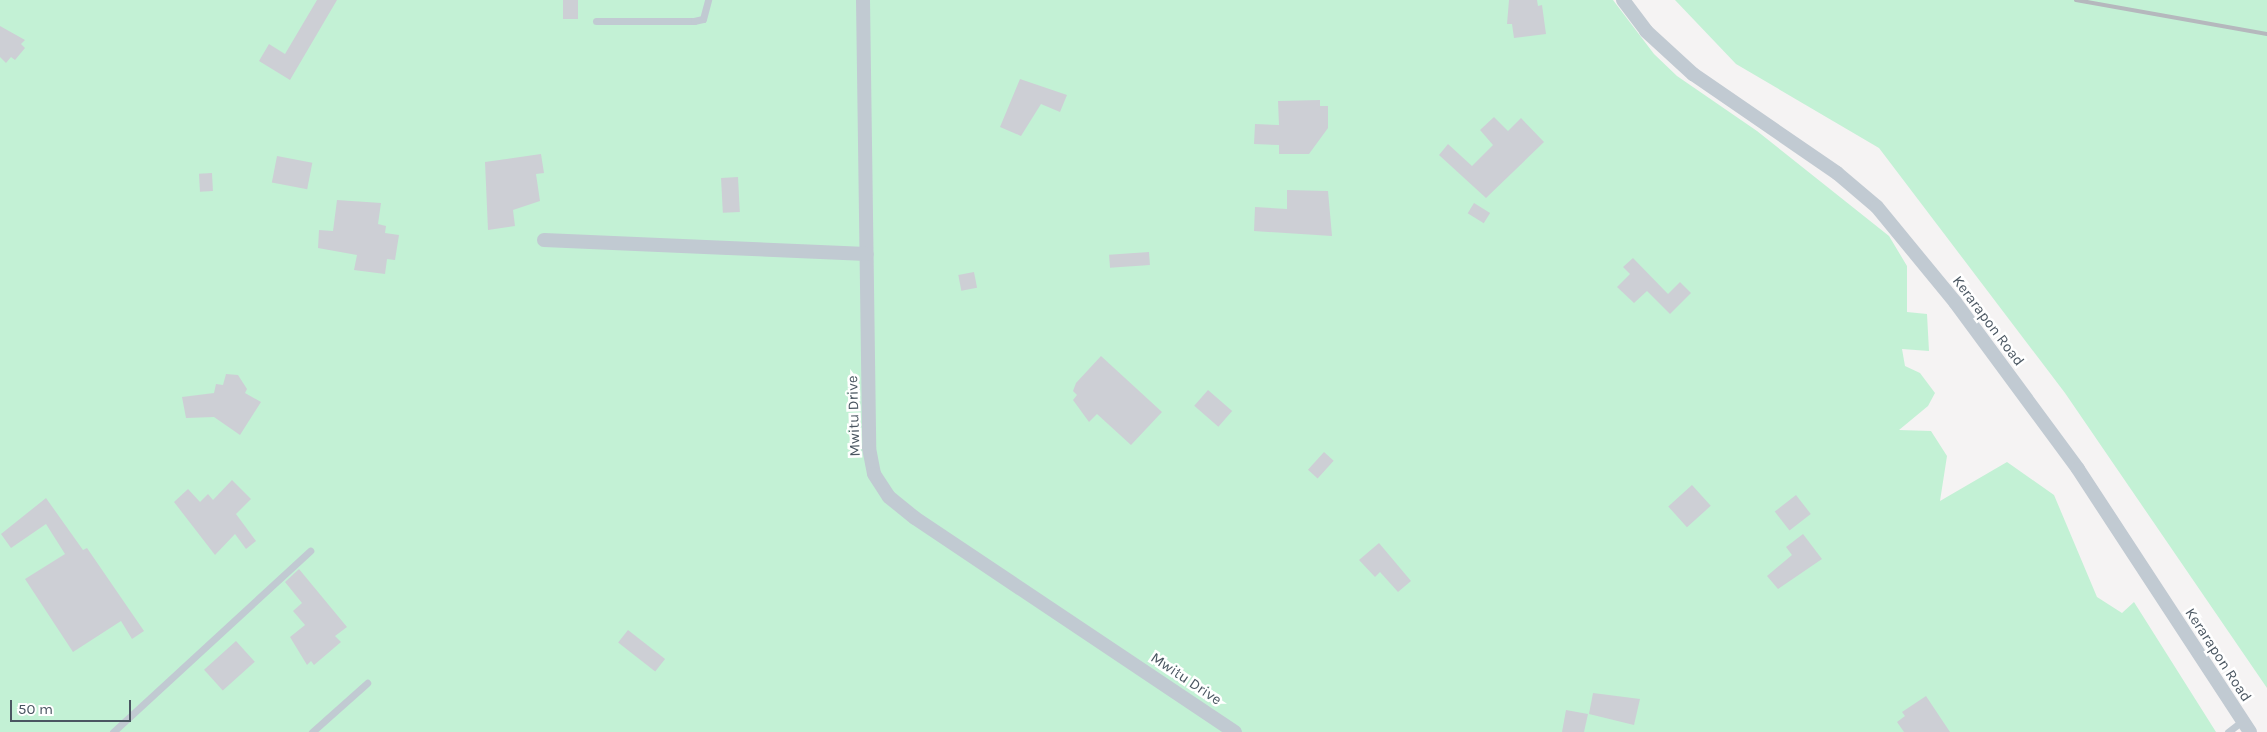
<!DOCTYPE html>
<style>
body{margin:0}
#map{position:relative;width:2267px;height:732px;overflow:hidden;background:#f5f3f3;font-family:Karla,sans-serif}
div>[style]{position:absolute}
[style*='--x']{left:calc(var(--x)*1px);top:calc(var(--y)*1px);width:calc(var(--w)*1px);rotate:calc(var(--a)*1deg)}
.green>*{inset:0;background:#c3f1d5}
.building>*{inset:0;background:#cdcfd5;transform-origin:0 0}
.lane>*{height:7px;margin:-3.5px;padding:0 3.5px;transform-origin:3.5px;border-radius:3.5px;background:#c1cad2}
.street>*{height:14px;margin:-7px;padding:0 7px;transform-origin:7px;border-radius:7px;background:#c1cad2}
.rail>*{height:4px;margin:-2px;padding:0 2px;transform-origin:2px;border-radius:2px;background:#b5b8bd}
span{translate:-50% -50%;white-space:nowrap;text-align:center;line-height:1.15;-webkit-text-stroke:5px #fff;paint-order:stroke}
.street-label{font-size:15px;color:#4a5661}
.scale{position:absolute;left:10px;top:700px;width:121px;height:22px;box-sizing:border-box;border:2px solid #4a5661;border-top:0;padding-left:6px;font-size:15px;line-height:18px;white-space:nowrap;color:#4a5661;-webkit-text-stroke:4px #fff;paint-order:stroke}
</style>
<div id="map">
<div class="green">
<div style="clip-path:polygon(0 0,1613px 0,1654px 54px,1677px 76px,1757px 131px,1889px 236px,1907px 266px,1907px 312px,1927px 314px,1929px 351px,1902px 349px,1905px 366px,1920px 373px,1935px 393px,1928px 406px,1899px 430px,1931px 431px,1947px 456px,1940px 501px,2007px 462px,2054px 495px,2097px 597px,2122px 613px,2134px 602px,2216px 732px,0 732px)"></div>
<div style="clip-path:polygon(1675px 0,2267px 0,2267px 688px,2065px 393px,1879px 148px,1736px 64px)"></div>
</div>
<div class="building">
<div style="clip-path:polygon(317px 0,337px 0,290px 80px,259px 61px,269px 44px,285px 54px)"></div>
<div style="left:563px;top:0;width:15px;height:19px"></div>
<div style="clip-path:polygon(1509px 0,1537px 0,1538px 6px,1542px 5px,1546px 34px,1514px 38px,1512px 24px,1507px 24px)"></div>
<div style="clip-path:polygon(0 26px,25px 40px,21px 44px,25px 48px,15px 60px,11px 57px,6px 63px,0 57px)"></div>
<div style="clip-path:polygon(1020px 79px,1067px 95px,1060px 112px,1041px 104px,1021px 136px,1000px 127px)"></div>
<div style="clip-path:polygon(1320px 100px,1320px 106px,1328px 106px,1328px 128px,1309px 154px,1279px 154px,1279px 145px,1254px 144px,1255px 124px,1279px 125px,1278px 101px)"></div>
<div style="clip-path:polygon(1494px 117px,1508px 131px,1521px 118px,1544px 142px,1486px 198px,1439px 155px,1448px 144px,1472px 166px,1493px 145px,1480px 130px)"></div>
<div style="clip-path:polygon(541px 154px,544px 173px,536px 174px,540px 201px,513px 210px,515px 226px,488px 230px,485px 162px)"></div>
<div style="left:277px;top:156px;width:36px;height:27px;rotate:11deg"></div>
<div style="left:212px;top:173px;width:18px;height:13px;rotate:87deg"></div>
<div style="left:738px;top:177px;width:35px;height:17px;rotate:87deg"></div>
<div style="clip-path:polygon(1287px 190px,1328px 191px,1332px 236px,1254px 231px,1255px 207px,1287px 209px)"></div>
<div style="clip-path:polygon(337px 200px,381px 203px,378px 224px,386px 226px,385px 233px,399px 235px,395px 260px,387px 259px,385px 274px,354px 270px,357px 255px,318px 248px,319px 230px,333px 231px)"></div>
<div style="left:1474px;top:203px;width:19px;height:12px;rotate:32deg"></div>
<div style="left:1149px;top:252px;width:13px;height:40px;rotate:86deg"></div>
<div style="clip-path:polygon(1633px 258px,1668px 294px,1680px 282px,1691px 293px,1670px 314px,1647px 291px,1634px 303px,1617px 287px,1630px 274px,1623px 267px)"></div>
<div style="left:974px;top:272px;width:16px;height:16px;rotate:79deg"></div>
<div style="clip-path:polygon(1101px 356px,1162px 412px,1131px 445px,1097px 414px,1089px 422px,1073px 400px,1077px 395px,1073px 391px,1076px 383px)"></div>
<div style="clip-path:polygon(226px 374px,238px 375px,247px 389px,245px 393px,261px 402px,240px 435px,214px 417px,186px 418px,182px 397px,214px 393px,216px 384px,223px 385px)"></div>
<div style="left:1208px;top:390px;width:32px;height:21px;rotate:41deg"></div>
<div style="left:1324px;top:452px;width:13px;height:24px;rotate:42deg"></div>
<div style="clip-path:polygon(232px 480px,251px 499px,236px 514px,256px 541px,246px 549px,235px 534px,215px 555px,174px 502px,188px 489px,200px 502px,208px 494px,213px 500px)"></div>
<div style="left:1692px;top:485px;width:28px;height:32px;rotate:48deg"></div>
<div style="left:1796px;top:495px;width:24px;height:27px;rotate:52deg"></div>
<div style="clip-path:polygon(46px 498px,83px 550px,87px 548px,144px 631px,132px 639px,121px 621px,73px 652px,25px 579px,65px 554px,46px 524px,11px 548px,1px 534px)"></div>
<div style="clip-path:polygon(1803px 534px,1822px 559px,1778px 589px,1767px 576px,1792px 555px,1786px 547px)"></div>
<div style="clip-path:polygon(1379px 543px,1411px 581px,1398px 592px,1380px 572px,1375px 577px,1359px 560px)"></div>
<div style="clip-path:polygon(299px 569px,347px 627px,335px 636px,341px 642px,314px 665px,311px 661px,307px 665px,290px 637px,305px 625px,293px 611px,302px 603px,285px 582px)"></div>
<div style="left:628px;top:630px;width:47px;height:16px;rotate:38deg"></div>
<div style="left:236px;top:641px;width:28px;height:43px;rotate:48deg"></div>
<div style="clip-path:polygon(1593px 693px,1640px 699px,1634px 725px,1589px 714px)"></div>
<div style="clip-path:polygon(1926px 696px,1950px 732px,1904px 732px,1897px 722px,1905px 716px,1902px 712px)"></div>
<div style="clip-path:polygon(1566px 710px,1588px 714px,1584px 732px,1562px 732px)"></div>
</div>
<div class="lane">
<div style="--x:596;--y:21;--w:98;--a:0"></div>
<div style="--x:694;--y:21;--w:9;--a:-13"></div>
<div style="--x:703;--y:19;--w:20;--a:-75"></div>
<div style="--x:113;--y:732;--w:268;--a:-42.6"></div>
<div style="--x:312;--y:732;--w:74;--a:-41.7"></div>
<div style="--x:2228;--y:732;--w:18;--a:-38"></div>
</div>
<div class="street">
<div style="--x:863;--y:0;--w:448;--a:89.2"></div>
<div style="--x:869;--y:448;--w:26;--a:79"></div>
<div style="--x:874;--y:474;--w:27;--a:57"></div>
<div style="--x:889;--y:497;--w:33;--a:39"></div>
<div style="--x:915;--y:518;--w:385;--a:33.8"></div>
<div style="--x:1623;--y:0;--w:39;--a:53"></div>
<div style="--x:1646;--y:31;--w:64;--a:42.5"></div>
<div style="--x:1693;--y:74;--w:175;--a:34.5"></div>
<div style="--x:1837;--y:173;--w:52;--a:40.4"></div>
<div style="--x:1877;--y:207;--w:123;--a:50.6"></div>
<div style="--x:1955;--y:302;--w:207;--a:53.6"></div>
<div style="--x:2078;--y:469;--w:314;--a:56.8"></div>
<div style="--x:544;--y:240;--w:323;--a:2.5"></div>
</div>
<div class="rail">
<div style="--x:2076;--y:0;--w:194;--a:10.1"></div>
</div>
<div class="street-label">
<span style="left:1988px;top:321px;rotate:53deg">Kerarapon Road</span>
<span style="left:854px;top:416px;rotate:-92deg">Mwitu Drive</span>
<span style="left:2218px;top:655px;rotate:57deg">Kerarapon Road</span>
<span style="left:1186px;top:679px;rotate:34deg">Mwitu Drive</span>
</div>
<div class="scale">50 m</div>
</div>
